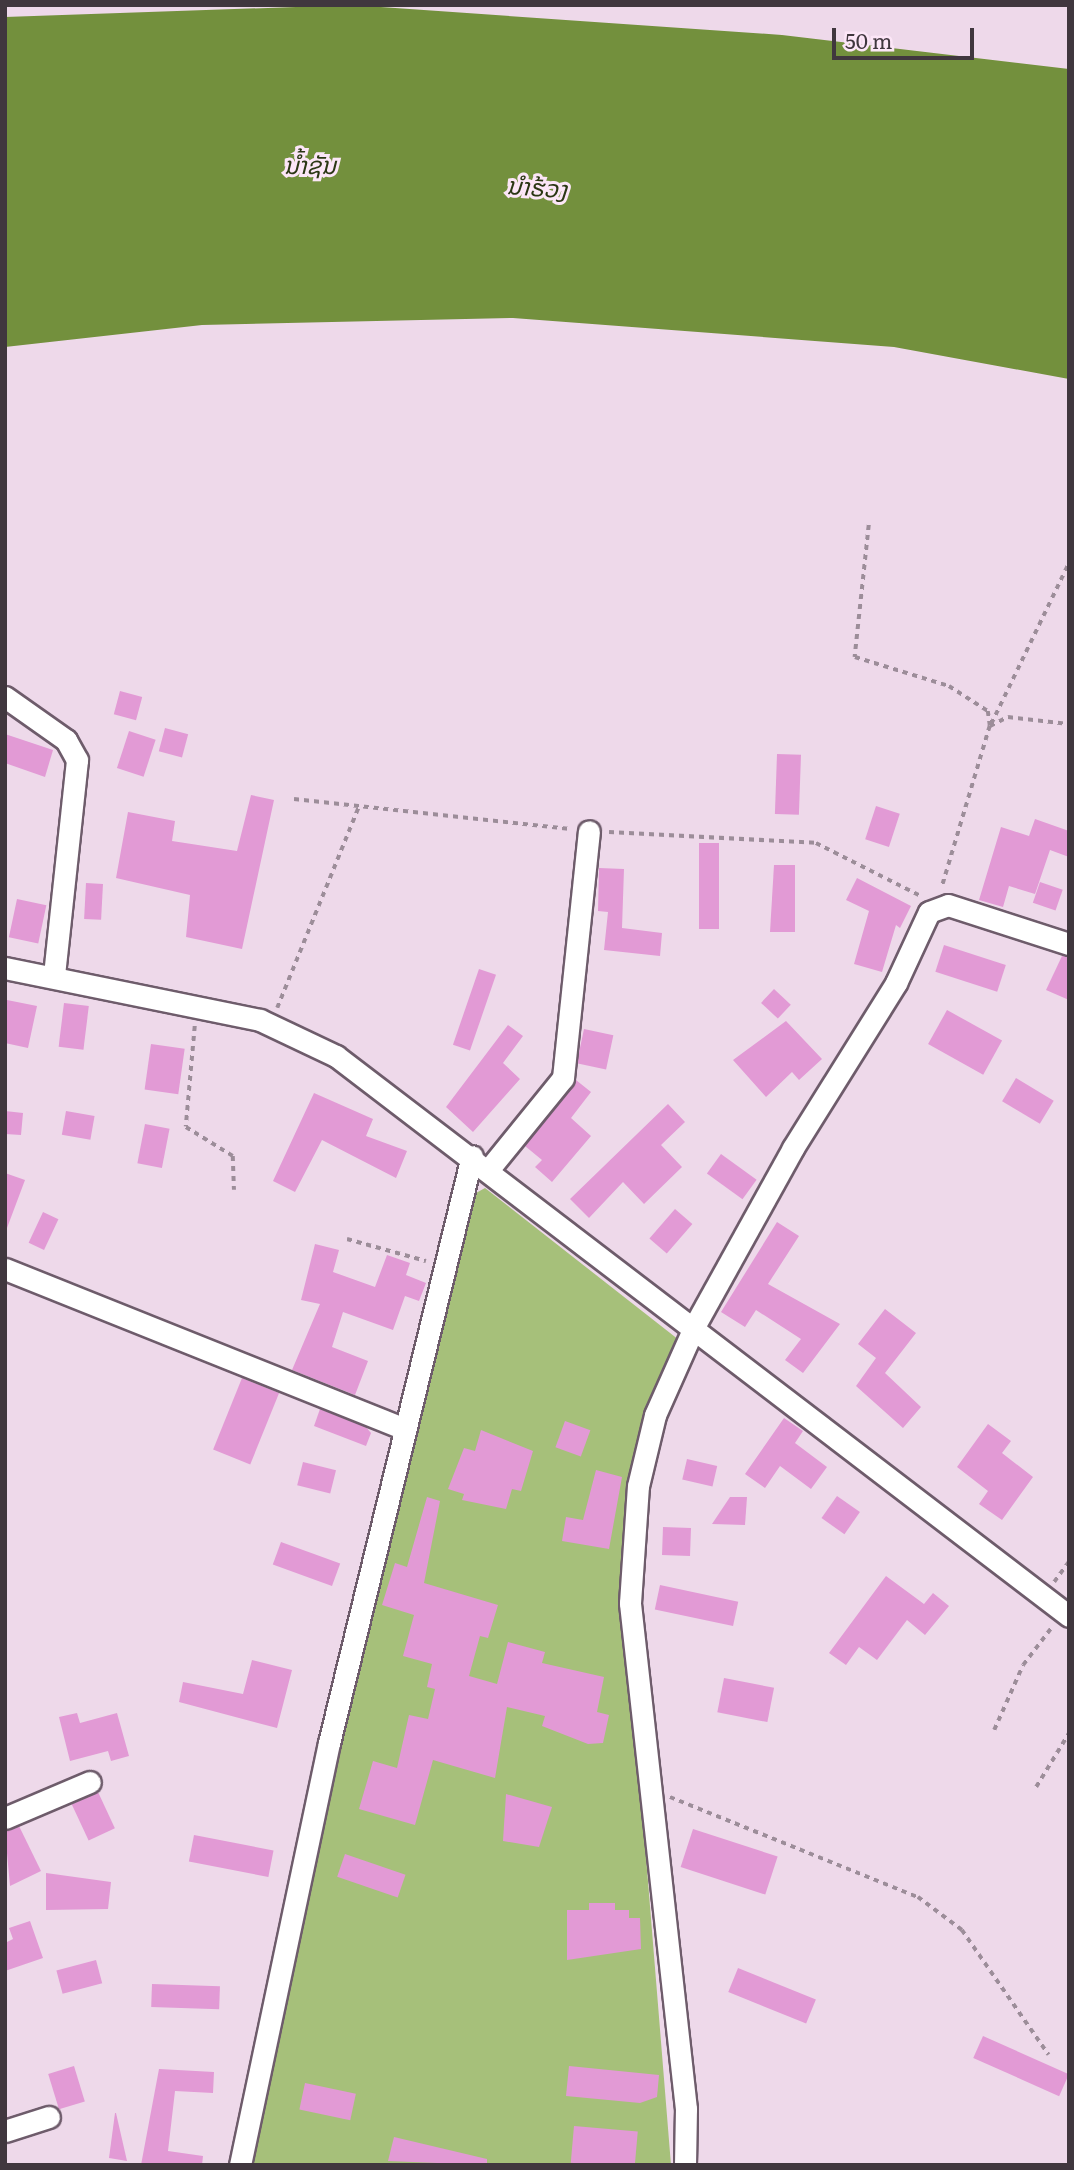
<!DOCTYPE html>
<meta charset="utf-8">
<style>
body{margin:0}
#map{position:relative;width:1074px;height:2170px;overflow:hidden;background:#eed9ea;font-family:Literata,"Noto Sans Lao",serif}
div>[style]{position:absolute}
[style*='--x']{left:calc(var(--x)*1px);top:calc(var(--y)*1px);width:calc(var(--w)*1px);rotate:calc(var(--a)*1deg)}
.green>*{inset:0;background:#a6c07a}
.water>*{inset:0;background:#73903d}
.building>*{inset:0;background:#e29ad5;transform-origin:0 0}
.path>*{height:3.5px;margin-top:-1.75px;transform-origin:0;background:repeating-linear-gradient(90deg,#9c8d99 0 5px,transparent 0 10px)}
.roads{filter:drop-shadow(2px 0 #6e5c6b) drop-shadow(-2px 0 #6e5c6b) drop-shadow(0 2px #6e5c6b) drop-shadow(0 -2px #6e5c6b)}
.minor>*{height:21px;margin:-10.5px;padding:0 10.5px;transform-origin:10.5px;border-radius:10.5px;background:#fff}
span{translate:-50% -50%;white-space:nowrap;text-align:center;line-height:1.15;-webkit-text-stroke:6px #fce6f7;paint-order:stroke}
.water-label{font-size:24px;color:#2b3714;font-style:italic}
.frame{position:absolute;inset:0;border:7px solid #40373e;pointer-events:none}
.scale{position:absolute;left:832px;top:28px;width:142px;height:32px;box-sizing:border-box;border:4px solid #40373e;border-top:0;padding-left:9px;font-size:21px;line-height:24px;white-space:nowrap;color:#40373e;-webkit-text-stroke:5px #fce6f7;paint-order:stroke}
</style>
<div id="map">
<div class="green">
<div style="clip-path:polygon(485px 1188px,679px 1340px,632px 1469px,622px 1561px,671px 2165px,251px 2165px,325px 1810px,450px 1271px,476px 1193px)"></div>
</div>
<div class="water">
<div style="clip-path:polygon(352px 5px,782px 35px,1069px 69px,1069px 379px,894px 347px,513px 318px,202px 325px,5px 347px,5px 17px)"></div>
</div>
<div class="building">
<div style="left:120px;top:691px;width:23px;height:24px;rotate:15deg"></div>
<div style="left:165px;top:728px;width:24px;height:24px;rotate:15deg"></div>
<div style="left:129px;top:731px;width:28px;height:39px;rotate:18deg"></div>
<div style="clip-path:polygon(5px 734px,53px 750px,45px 777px,5px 763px)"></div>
<div style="left:777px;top:754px;width:24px;height:60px;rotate:2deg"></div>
<div style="clip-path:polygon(251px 795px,274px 800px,242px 949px,186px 937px,190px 895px,116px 878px,128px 812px,175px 821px,172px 841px,237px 851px)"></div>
<div style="left:876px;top:806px;width:25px;height:35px;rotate:18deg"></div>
<div style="clip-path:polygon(1035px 819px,1069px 831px,1069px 857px,1050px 850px,1035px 894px,1009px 886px,1003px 907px,979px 900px,1001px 827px,1029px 836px)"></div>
<div style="left:699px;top:843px;width:20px;height:86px"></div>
<div style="clip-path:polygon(774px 865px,795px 865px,795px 932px,770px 932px)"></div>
<div style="clip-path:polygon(599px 868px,624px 869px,622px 928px,662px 933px,660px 956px,604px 950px,608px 912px,598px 911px)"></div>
<div style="clip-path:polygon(857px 878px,911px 906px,900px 928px,896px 925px,882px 972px,854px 964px,869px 911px,846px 900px)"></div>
<div style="left:1040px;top:882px;width:24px;height:22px;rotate:19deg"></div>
<div style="left:86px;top:883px;width:17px;height:36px;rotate:3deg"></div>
<div style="left:17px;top:899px;width:30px;height:39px;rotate:12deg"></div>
<div style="left:944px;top:945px;width:65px;height:28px;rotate:18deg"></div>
<div style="clip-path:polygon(1062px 956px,1069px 957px,1069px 1000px,1046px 990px)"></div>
<div style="left:479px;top:969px;width:18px;height:80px;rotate:19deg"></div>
<div style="left:774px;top:989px;width:23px;height:19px;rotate:43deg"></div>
<div style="clip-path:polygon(7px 1000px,37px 1006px,28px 1048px,5px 1043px)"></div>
<div style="left:64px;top:1003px;width:25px;height:44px;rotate:7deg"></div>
<div style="left:947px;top:1010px;width:63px;height:39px;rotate:29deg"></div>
<div style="clip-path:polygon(786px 1021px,822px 1059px,799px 1080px,792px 1072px,766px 1097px,733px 1060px)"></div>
<div style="clip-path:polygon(508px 1025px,523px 1036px,503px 1063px,520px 1079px,473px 1132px,446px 1107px)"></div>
<div style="left:584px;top:1029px;width:30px;height:35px;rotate:12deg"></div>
<div style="left:151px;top:1044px;width:34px;height:46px;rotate:8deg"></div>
<div style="left:1016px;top:1078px;width:44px;height:27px;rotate:31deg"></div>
<div style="clip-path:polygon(576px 1080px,591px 1092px,571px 1118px,591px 1136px,552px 1182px,535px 1167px,542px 1160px,525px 1146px)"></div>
<div style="clip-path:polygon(314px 1093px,373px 1119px,366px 1136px,407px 1151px,396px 1178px,322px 1140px,295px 1192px,273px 1181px)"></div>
<div style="clip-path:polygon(668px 1104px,685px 1122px,661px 1145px,682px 1167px,644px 1204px,623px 1182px,589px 1218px,570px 1199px)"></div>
<div style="clip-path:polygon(5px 1111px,23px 1113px,21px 1135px,5px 1134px)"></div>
<div style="left:66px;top:1111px;width:29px;height:24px;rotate:10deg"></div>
<div style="left:145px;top:1124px;width:25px;height:40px;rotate:11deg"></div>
<div style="left:721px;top:1154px;width:44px;height:24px;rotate:36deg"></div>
<div style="clip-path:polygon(5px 1173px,25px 1180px,7px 1228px,5px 1228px)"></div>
<div style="left:675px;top:1209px;width:23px;height:39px;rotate:41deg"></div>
<div style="left:43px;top:1212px;width:17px;height:34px;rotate:25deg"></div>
<div style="clip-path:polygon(777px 1222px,799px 1236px,768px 1284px,840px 1324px,803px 1373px,785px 1360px,801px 1339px,756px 1310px,745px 1327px,721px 1312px)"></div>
<div style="clip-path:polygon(315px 1244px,339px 1250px,333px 1272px,375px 1287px,387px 1255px,410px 1263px,406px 1275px,426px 1283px,419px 1301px,405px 1296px,393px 1330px,343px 1312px,332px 1347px,368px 1361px,355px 1395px,292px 1370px,320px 1304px,301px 1300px)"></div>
<div style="clip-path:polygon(885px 1309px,916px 1333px,885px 1373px,921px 1407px,903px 1428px,856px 1386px,876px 1358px,858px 1344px)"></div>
<div style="left:242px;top:1378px;width:40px;height:77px;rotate:22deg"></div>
<div style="clip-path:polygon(320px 1409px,366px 1427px,371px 1433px,366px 1446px,314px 1426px)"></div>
<div style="clip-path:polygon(784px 1418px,803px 1431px,795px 1443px,827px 1467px,811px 1489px,780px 1466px,765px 1488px,745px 1474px)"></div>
<div style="left:565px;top:1421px;width:27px;height:28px;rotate:20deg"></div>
<div style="clip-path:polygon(988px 1424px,1011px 1441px,1002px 1453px,1033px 1477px,1002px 1520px,979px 1504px,988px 1491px,957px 1467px)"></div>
<div style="clip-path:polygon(481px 1430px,533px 1451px,521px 1491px,512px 1489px,506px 1509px,462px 1500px,464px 1494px,448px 1489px,464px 1448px,475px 1451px)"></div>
<div style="left:687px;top:1459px;width:31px;height:21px;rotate:13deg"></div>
<div style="left:303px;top:1462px;width:34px;height:24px;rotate:14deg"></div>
<div style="clip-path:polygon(596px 1470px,622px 1477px,609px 1549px,562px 1541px,566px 1517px,583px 1520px)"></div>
<div style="left:837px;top:1496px;width:28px;height:27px;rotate:35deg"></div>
<div style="clip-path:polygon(427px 1497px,440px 1501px,424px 1583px,498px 1605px,488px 1638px,480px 1636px,469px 1676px,497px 1684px,508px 1642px,545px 1652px,542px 1663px,604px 1677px,597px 1712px,609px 1715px,603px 1743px,588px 1744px,542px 1726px,545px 1716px,507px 1707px,495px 1778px,433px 1760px,415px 1825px,359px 1809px,373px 1761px,397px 1768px,409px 1715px,428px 1719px,435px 1689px,427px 1687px,432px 1664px,403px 1656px,414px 1615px,382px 1605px,395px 1563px,407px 1567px)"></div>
<div style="clip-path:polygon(730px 1497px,747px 1497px,745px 1525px,712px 1524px)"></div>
<div style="left:663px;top:1527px;width:28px;height:28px;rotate:2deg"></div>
<div style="left:281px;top:1542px;width:63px;height:24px;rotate:20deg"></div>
<div style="clip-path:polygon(886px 1576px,924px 1604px,933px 1593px,949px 1606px,925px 1635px,907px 1620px,877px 1660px,859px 1647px,846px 1665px,829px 1653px)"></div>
<div style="left:660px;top:1585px;width:80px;height:25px;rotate:12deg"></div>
<div style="clip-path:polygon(252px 1660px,292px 1670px,277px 1728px,179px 1702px,183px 1682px,243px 1694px)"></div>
<div style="left:724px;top:1678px;width:51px;height:35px;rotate:11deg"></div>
<div style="clip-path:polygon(77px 1713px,80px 1723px,117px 1713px,129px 1756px,111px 1761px,108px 1751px,70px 1761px,59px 1717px)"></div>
<div style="left:98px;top:1792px;width:40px;height:29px;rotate:65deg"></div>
<div style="clip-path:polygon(506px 1794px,552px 1807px,539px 1847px,503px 1841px)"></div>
<div style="clip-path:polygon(19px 1826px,41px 1871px,10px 1886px,5px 1831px)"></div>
<div style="left:693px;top:1829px;width:89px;height:40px;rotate:18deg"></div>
<div style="left:194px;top:1835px;width:81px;height:27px;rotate:11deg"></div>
<div style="left:345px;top:1854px;width:64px;height:24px;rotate:19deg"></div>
<div style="clip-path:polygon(46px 1873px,111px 1882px,108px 1909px,46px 1910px)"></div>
<div style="clip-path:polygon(589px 1903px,615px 1903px,615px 1910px,629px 1910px,629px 1918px,640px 1918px,641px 1949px,567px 1960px,567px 1910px,589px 1910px)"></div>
<div style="clip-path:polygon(30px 1921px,43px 1958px,5px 1971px,5px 1943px,13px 1939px,9px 1928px)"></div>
<div style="left:96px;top:1960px;width:24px;height:41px;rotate:75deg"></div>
<div style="left:738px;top:1968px;width:84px;height:26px;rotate:22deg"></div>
<div style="left:152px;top:1984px;width:68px;height:23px;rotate:2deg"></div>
<div style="left:983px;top:2036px;width:94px;height:24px;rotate:24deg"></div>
<div style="left:74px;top:2066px;width:37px;height:27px;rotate:73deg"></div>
<div style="clip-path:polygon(569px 2066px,659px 2075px,657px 2097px,640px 2103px,566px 2096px)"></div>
<div style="clip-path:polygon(159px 2069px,214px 2072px,213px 2093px,175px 2091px,168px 2151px,203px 2156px,202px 2165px,141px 2165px)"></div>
<div style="left:305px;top:2083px;width:52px;height:27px;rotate:12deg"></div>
<div style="clip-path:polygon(115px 2113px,116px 2113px,127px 2161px,109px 2158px)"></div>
<div style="left:574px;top:2126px;width:64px;height:37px;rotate:5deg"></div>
<div style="clip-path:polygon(394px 2137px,487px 2159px,487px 2165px,388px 2161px)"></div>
</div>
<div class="path">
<div style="--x:869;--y:525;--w:133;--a:96.1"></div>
<div style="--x:855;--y:657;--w:98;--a:17.1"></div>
<div style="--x:949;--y:686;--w:46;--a:32.7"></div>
<div style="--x:988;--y:711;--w:15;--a:82"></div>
<div style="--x:990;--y:726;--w:168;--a:106.6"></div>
<div style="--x:991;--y:724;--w:179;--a:-64.2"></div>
<div style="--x:990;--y:726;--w:20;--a:-27"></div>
<div style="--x:1008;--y:717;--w:61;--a:6.5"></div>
<div style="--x:294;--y:799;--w:278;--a:6.2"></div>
<div style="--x:609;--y:832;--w:207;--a:3"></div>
<div style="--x:816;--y:843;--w:118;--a:26.8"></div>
<div style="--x:277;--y:1008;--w:218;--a:-67.9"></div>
<div style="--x:195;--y:1026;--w:101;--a:95.1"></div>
<div style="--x:186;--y:1127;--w:55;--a:31.7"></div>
<div style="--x:233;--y:1156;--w:34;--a:88"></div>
<div style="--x:347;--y:1239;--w:82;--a:15.6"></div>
<div style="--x:1054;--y:1582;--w:26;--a:-54"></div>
<div style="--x:994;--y:1730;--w:71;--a:-66"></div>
<div style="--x:1023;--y:1665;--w:48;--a:-52.7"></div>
<div style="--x:1036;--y:1787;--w:63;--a:-58.6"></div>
<div style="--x:670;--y:1797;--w:267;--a:22"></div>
<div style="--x:918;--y:1897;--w:55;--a:36.9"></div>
<div style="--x:962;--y:1930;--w:152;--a:55.2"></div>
</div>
<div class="roads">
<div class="minor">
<div style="--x:5;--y:697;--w:75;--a:35.2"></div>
<div style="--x:66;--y:740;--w:23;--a:61"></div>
<div style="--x:77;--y:760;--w:218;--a:96.1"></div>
<div style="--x:5;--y:968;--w:260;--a:11.5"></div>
<div style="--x:260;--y:1020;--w:84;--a:25.3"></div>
<div style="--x:336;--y:1056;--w:922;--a:37.38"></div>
<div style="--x:489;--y:1169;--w:117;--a:-50.9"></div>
<div style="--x:563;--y:1078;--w:248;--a:-84"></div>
<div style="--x:5;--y:1269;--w:431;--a:21.8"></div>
<div style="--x:5;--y:1818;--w:92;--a:-23"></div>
<div style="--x:5;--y:2131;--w:46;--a:-17.7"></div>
<div style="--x:240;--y:2165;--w:431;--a:-78.1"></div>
<div style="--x:329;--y:1743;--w:604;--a:-76.31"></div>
<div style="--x:685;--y:2165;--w:56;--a:-89"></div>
<div style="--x:686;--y:2109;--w:509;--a:-96.32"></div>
<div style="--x:630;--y:1603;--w:117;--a:-86.1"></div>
<div style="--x:638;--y:1486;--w:73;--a:-76.5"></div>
<div style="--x:655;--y:1415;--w:98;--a:-66"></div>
<div style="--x:695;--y:1325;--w:202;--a:-61"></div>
<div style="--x:793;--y:1148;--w:195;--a:-58"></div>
<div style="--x:896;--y:983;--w:78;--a:-65.1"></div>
<div style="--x:929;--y:912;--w:20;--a:-20"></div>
<div style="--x:948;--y:905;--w:127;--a:17.9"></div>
</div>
</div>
<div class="water-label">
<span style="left:310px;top:164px">ນ້ຳຊັນ</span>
<span style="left:537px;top:186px;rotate:4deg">ນຳ້ຮວງ</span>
</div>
<div class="frame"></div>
<div class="scale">50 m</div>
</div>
